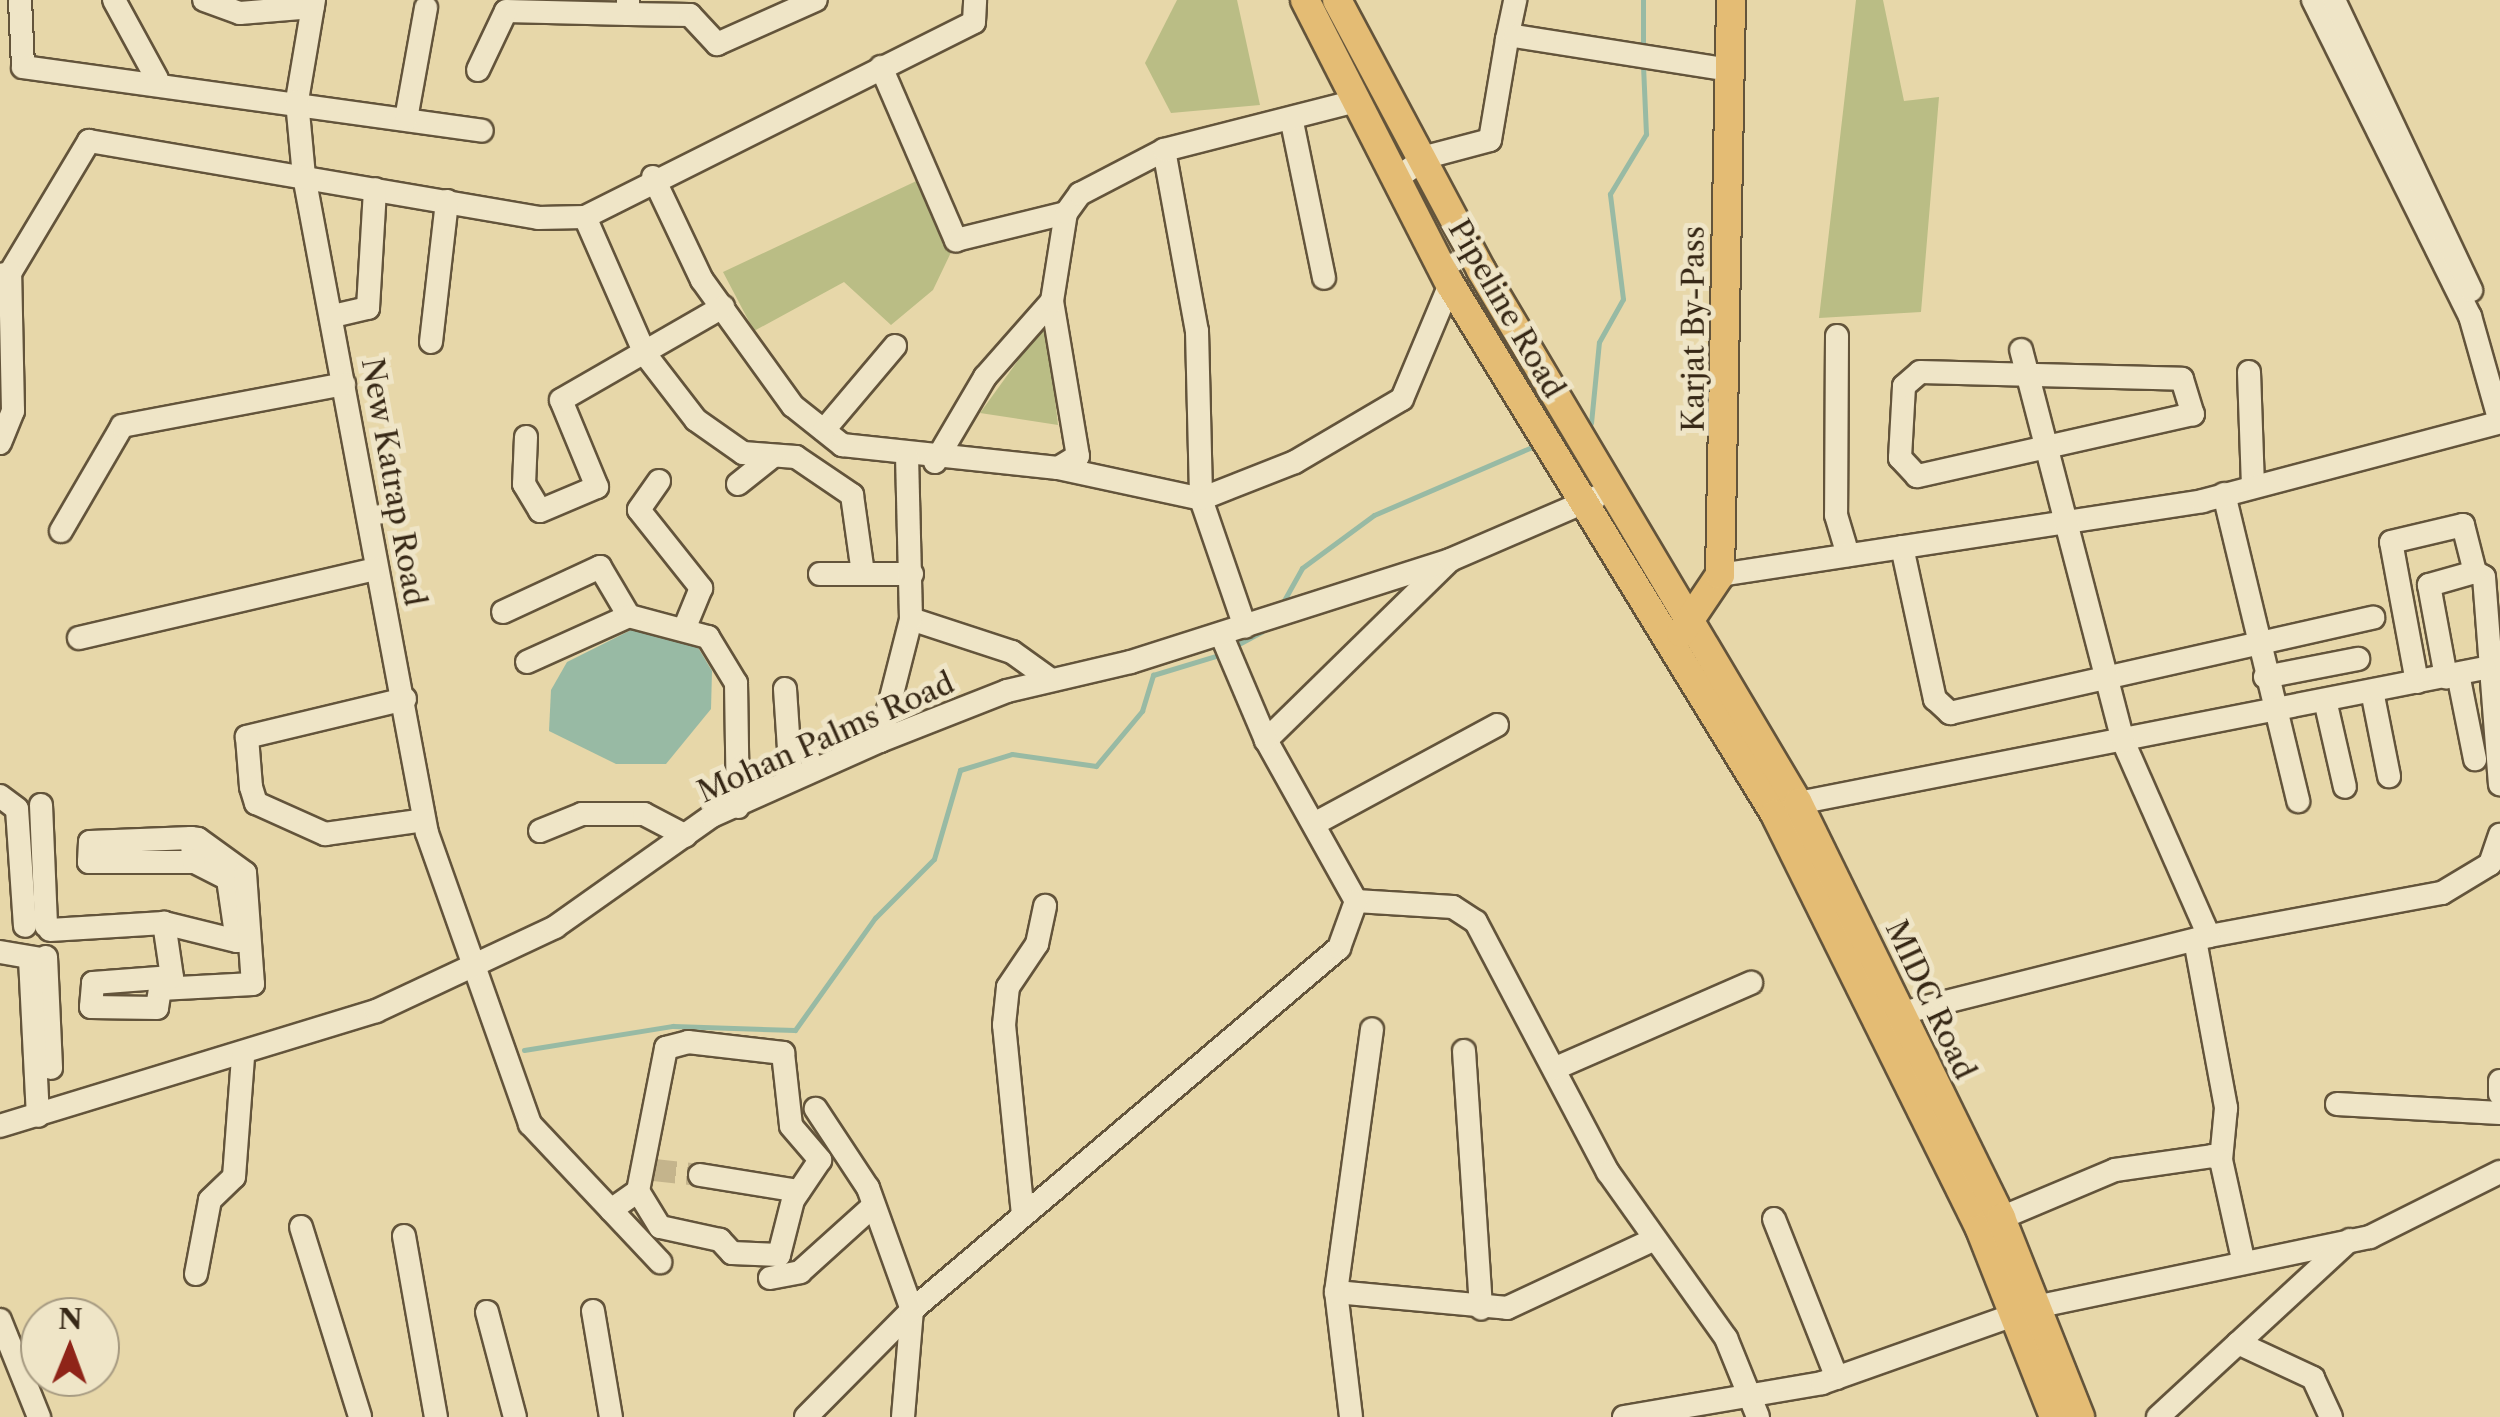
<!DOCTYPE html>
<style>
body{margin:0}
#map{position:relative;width:2500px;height:1417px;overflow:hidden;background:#e7d7a9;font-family:"Libre Caslon Text",serif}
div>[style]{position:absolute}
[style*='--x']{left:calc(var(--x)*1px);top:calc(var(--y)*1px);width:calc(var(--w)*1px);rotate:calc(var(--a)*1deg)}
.green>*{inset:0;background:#babd85}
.water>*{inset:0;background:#98baa4}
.stream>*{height:5px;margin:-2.5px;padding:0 2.5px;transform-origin:2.5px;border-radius:2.5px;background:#98baa4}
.minor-tunnel>*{height:22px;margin-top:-11px;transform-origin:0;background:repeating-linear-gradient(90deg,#c4b48c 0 22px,transparent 0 33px)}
.roads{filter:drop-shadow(2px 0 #63543b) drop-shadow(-2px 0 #63543b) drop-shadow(0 2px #63543b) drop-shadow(0 -2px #63543b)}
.minor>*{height:22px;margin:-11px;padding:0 11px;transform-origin:11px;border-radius:11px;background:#efe5c7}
.major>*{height:28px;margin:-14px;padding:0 14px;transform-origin:14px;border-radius:14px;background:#e4bc74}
span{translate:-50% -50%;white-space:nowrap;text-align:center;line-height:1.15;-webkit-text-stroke:10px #efe5c7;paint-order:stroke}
.street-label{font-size:30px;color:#372816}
.north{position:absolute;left:20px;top:1297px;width:100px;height:100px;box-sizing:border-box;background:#efe5c7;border:2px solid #a59980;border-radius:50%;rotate:1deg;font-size:28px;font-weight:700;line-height:40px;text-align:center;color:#372816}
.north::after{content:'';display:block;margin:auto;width:35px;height:45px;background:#8f2418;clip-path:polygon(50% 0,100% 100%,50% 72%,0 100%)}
</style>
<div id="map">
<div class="green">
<div style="clip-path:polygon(1177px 0,1237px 0,1260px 105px,1171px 113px,1145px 63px)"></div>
<div style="clip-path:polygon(1856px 0,1883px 0,1904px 101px,1939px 97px,1921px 312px,1819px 318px)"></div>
<div style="clip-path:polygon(927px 176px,955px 244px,933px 290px,891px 325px,844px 282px,754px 331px,723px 272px)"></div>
<div style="clip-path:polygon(1046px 322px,1058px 425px,980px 413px)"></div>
</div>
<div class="water">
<div style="clip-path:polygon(633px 629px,696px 644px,712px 671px,711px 709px,666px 764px,616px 764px,549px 731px,551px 690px,567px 662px)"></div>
</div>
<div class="stream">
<div style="--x:1643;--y:48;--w:48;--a:-90"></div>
<div style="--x:1591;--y:423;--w:81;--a:-84.4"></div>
<div style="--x:1599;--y:342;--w:49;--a:-60.8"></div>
<div style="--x:1623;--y:299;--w:106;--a:-97.1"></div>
<div style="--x:1610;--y:194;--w:70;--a:-59"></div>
<div style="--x:1646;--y:134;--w:70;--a:-92.5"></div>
<div style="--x:1282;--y:604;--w:41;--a:-60.9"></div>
<div style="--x:1302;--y:568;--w:89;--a:-36.4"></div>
<div style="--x:1374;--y:515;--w:172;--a:-23.3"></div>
<div style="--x:1235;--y:646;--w:30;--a:-28"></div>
<div style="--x:524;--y:1050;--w:151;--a:-9.2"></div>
<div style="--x:673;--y:1026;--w:122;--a:1.9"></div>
<div style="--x:795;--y:1030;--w:138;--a:-54.5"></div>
<div style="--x:875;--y:918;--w:83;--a:-45"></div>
<div style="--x:934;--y:859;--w:93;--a:-73.7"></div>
<div style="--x:960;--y:770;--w:54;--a:-17.1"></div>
<div style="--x:1012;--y:754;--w:85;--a:8.1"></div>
<div style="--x:1096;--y:766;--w:72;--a:-50.1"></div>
<div style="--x:1142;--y:711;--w:38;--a:-73"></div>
<div style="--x:1153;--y:675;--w:72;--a:-16.9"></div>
</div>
<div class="minor-tunnel">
<div style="--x:654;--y:1170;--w:46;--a:6.2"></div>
</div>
<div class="roads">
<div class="minor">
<div style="--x:20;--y:0;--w:67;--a:87.4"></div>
<div style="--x:23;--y:67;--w:463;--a:7.9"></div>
<div style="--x:114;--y:0;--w:90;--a:61.4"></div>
<div style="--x:204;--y:0;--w:38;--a:20"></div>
<div style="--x:240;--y:13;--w:73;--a:-4.7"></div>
<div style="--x:314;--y:0;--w:102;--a:99.6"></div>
<div style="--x:297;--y:101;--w:75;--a:84.7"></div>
<div style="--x:304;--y:176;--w:668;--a:79.4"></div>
<div style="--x:427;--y:833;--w:309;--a:70.5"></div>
<div style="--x:530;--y:1124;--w:190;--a:46.7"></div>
<div style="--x:628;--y:0;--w:14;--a:90"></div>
<div style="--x:628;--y:14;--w:62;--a:0.9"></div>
<div style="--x:690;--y:15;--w:40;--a:47"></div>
<div style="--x:717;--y:44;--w:108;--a:-24"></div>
<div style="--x:2313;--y:0;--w:353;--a:63.6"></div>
<div style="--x:2470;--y:316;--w:110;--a:74.2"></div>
<div style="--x:2334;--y:0;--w:321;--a:64.7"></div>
<div style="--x:506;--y:11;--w:122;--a:1.4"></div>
<div style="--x:1507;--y:39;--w:40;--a:-78"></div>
<div style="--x:881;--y:67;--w:189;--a:66.6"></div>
<div style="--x:956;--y:240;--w:113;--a:-13.8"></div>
<div style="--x:478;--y:70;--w:65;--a:-64.6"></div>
<div style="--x:406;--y:119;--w:113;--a:-79.8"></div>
<div style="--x:1292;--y:122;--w:159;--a:78.4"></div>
<div style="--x:1164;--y:150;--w:184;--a:79.7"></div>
<div style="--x:1197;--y:331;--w:168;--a:88.6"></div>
<div style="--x:1201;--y:499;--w:135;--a:71"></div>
<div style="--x:653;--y:177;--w:114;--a:64.6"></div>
<div style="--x:702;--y:280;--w:155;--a:54.2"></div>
<div style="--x:793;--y:406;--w:63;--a:38.5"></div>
<div style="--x:842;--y:445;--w:217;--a:6.1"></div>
<div style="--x:1058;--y:468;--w:146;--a:12.2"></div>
<div style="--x:1201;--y:499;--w:101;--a:-21.5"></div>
<div style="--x:1295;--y:462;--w:124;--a:-30.5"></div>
<div style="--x:1402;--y:399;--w:125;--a:-67.3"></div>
<div style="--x:1396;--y:179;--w:37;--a:-36"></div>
<div style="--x:1426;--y:157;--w:66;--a:-14.9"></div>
<div style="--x:1490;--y:140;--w:102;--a:-80.4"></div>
<div style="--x:1507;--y:39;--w:9;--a:-21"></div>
<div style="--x:1515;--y:36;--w:217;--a:9"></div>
<div style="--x:585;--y:217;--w:150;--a:66.3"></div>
<div style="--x:645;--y:354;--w:83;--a:52.3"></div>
<div style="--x:696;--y:420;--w:57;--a:35.1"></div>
<div style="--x:743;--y:453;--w:53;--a:4.3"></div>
<div style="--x:796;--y:457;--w:68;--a:34.2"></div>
<div style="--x:852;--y:495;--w:79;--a:82"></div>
<div style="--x:0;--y:275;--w:10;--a:-11"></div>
<div style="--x:10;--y:273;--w:154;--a:-59.1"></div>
<div style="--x:89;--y:141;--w:456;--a:9.7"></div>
<div style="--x:538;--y:218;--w:47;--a:-1.2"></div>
<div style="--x:585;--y:217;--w:435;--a:-26.6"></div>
<div style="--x:974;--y:22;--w:22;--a:-87"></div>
<div style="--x:1052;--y:301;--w:157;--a:80.5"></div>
<div style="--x:1078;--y:456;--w:23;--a:149"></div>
<div style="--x:333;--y:316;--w:36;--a:-13"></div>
<div style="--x:368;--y:308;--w:119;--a:-86.6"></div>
<div style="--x:1837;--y:336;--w:179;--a:90.3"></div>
<div style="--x:1836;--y:515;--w:42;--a:73.3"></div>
<div style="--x:431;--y:342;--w:142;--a:-83.5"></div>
<div style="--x:1920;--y:372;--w:262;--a:1.5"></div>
<div style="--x:2182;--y:379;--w:37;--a:73"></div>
<div style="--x:2193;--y:414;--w:283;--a:167.3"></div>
<div style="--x:1917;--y:476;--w:25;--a:-133"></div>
<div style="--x:1900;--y:458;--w:72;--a:-86.8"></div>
<div style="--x:1904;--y:386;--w:21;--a:-41"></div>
<div style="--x:2249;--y:372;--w:113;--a:88"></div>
<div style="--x:824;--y:430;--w:110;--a:-49.8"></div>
<div style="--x:526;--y:437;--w:47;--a:92.4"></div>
<div style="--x:524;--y:484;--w:31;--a:59"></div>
<div style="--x:540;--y:511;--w:62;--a:-22.8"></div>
<div style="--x:597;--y:487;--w:94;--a:-112.5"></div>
<div style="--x:561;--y:400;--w:187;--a:-29.9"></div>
<div style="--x:0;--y:443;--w:35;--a:-68"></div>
<div style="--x:13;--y:411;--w:138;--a:-91.2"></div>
<div style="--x:935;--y:462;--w:99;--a:-59.5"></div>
<div style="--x:985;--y:377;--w:101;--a:-48.6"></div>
<div style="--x:1052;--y:301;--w:89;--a:-81"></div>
<div style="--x:1066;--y:213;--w:24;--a:-54"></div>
<div style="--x:1080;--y:194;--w:95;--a:-27.6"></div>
<div style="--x:1164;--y:150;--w:198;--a:-14.3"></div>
<div style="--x:659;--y:481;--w:35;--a:125"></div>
<div style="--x:639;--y:510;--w:100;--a:51.5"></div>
<div style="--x:701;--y:588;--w:42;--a:112.3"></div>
<div style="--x:738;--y:484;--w:43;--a:-38.5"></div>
<div style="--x:2224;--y:494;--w:316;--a:76.4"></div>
<div style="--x:61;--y:531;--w:121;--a:-59.8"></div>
<div style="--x:122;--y:426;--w:226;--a:-10.7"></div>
<div style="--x:1902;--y:547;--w:156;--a:77.8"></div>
<div style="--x:1935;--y:699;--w:21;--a:43"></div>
<div style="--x:1950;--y:713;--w:434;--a:-12.7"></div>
<div style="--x:1448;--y:562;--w:255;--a:135.6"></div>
<div style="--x:1266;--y:740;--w:184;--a:60.8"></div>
<div style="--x:1356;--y:901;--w:97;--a:3.5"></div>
<div style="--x:1453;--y:907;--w:27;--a:33"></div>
<div style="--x:1476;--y:922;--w:283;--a:62.2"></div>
<div style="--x:1608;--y:1172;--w:204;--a:54.6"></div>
<div style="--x:1726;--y:1338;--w:85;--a:67.9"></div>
<div style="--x:2475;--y:572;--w:10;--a:29"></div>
<div style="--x:2484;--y:577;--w:208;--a:85.6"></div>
<div style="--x:820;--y:574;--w:92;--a:0"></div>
<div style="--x:1720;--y:575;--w:488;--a:-8.7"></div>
<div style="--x:2202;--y:501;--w:308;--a:-14.8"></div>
<div style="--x:503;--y:612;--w:107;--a:-24.9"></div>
<div style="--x:600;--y:567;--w:57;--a:59.4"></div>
<div style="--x:911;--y:619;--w:106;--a:18.1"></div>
<div style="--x:1012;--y:652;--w:48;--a:35.7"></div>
<div style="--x:1221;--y:634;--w:115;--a:67"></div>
<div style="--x:79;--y:638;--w:305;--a:-13.1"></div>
<div style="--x:527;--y:662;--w:112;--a:-24.3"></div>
<div style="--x:629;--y:616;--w:82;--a:14.9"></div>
<div style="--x:708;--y:637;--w:54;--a:58.7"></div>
<div style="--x:736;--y:683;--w:124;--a:89.1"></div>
<div style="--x:2458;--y:674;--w:87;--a:78.7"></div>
<div style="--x:2265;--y:677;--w:95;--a:-11"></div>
<div style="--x:2417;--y:682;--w:142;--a:-100.5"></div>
<div style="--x:2391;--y:542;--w:74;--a:-13.3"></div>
<div style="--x:2463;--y:525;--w:49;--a:75.7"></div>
<div style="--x:2475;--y:572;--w:48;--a:164.2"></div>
<div style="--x:2429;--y:585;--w:94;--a:79.5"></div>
<div style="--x:785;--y:689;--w:91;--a:86.2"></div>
<div style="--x:2372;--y:691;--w:87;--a:78.7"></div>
<div style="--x:405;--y:699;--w:163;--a:166.5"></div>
<div style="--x:247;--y:737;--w:50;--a:85.4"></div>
<div style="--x:251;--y:787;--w:17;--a:73"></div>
<div style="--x:256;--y:803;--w:76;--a:24.2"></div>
<div style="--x:325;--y:834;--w:100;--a:-8"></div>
<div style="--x:2325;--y:700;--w:89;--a:77.1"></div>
<div style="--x:880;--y:741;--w:126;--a:-75.7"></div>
<div style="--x:911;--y:619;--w:162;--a:-91.4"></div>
<div style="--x:0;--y:796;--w:21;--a:37"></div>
<div style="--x:17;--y:809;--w:117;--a:86.1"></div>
<div style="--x:1798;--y:803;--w:700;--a:-11.12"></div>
<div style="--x:41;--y:805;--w:121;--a:87.6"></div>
<div style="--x:1314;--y:824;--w:208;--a:-28.4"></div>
<div style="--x:540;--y:831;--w:45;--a:-22"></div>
<div style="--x:582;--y:814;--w:62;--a:0"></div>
<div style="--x:644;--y:814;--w:47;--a:27.6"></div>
<div style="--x:191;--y:838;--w:101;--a:177.7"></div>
<div style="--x:90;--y:842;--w:20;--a:93"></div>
<div style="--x:89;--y:862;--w:105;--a:0"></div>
<div style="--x:50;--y:930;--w:114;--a:-3.5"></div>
<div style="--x:164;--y:923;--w:75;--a:13.9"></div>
<div style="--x:237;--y:941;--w:63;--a:-98.3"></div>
<div style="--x:228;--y:879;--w:38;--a:-153"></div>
<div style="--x:194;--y:862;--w:24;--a:-97"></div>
<div style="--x:191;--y:838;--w:7;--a:8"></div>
<div style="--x:198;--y:839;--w:58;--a:35.9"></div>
<div style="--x:245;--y:873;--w:111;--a:85.9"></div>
<div style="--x:253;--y:984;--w:93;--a:176.9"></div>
<div style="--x:160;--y:989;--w:19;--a:99"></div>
<div style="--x:157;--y:1008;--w:66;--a:-179.1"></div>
<div style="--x:91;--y:1007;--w:24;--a:-85"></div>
<div style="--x:93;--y:983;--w:79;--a:-4.3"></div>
<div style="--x:172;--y:977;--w:55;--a:-98.4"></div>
<div style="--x:2204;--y:937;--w:242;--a:-10.5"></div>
<div style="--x:2442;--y:893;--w:56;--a:-31.1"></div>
<div style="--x:2490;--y:864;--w:31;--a:-71"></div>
<div style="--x:2195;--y:940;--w:171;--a:79.5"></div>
<div style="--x:2226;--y:1108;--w:52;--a:95.5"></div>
<div style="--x:0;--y:952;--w:42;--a:9.7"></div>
<div style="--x:46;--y:957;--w:111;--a:87.4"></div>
<div style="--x:30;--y:959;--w:157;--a:87.1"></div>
<div style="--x:1898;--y:1014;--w:321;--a:-14.1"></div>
<div style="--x:2209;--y:936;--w:213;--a:-113.8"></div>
<div style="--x:2123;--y:741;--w:404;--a:-104.6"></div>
<div style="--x:1464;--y:1051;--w:258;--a:86.2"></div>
<div style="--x:1556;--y:1068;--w:213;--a:-23.6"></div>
<div style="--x:2500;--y:1081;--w:13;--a:90"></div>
<div style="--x:2337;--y:1104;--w:163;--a:3.2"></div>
<div style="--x:0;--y:1126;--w:393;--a:-17"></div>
<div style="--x:376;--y:1011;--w:198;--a:-25.1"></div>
<div style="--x:555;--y:927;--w:192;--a:-35.3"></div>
<div style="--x:712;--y:816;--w:184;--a:-24.1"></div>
<div style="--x:880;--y:741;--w:136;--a:-21.5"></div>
<div style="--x:1007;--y:691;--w:127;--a:-13.2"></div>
<div style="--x:1131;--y:662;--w:335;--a:-17.7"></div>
<div style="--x:1450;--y:560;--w:159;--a:-23.3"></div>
<div style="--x:700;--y:1175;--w:100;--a:9.2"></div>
<div style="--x:611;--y:1210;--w:33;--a:-35"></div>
<div style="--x:638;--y:1191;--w:146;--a:-78.9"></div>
<div style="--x:666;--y:1048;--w:23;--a:-15"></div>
<div style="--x:688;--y:1042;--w:96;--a:6.6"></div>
<div style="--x:783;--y:1053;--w:73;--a:83.7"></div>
<div style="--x:791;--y:1126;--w:45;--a:49.5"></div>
<div style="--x:820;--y:1160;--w:48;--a:124"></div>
<div style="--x:793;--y:1200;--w:57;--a:104.3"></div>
<div style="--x:779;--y:1255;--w:47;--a:-177.6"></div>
<div style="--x:732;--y:1253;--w:18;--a:-133"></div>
<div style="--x:720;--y:1240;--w:61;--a:-167.8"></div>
<div style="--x:660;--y:1227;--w:42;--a:-121.4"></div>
<div style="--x:1023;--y:1215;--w:191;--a:-95.7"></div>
<div style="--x:1004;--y:1025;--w:38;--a:-84"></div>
<div style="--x:1008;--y:987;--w:52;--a:-56"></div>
<div style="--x:1037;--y:944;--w:39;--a:-78"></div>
<div style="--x:2001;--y:1218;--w:124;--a:-22.8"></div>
<div style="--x:2115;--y:1170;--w:98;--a:-8.2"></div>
<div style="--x:2212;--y:1156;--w:10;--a:24"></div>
<div style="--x:2221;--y:1160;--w:101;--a:77.5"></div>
<div style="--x:1774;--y:1219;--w:171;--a:68.4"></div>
<div style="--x:301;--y:1227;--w:199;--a:72.7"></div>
<div style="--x:404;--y:1236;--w:184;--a:80"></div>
<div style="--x:196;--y:1274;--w:75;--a:-79.3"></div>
<div style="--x:210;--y:1200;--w:33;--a:-44"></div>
<div style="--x:234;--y:1177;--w:120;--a:-85.7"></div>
<div style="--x:770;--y:1278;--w:31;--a:-11"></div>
<div style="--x:800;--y:1272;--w:98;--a:-42.1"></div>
<div style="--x:1336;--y:1292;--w:265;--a:-82.2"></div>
<div style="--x:593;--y:1311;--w:108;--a:80.4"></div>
<div style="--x:487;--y:1312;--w:109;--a:75.1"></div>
<div style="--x:0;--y:1320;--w:105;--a:68.1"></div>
<div style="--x:2238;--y:1343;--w:83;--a:25"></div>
<div style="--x:2313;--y:1378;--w:43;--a:65.2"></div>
<div style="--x:806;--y:1417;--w:151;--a:-45.3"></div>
<div style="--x:912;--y:1310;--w:130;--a:-109.8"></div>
<div style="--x:868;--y:1188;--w:95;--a:-123.4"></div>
<div style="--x:903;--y:1417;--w:107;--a:-85.2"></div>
<div style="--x:912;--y:1310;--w:560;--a:-40.29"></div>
<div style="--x:1339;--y:948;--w:50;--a:-70.1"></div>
<div style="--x:1351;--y:1417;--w:126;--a:-96.8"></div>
<div style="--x:1336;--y:1292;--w:172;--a:5.3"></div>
<div style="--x:1507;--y:1308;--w:159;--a:-25"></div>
<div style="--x:1624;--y:1417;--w:201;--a:-9.7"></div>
<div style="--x:1822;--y:1383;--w:231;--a:-19.5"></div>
<div style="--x:2040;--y:1306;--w:337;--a:-11.8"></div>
<div style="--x:2370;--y:1237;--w:145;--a:-26.6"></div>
<div style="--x:2158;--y:1417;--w:261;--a:-42.7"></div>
</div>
<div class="major">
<div style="--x:1305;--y:0;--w:319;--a:63"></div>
<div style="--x:1450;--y:284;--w:622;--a:58.48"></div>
<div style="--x:1775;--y:814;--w:463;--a:63.7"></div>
<div style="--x:1980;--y:1229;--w:202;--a:68.5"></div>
<div style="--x:1337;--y:0;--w:306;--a:61.9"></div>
<div style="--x:1481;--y:270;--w:620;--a:59.26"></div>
<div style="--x:1798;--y:803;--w:462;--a:63.9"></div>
<div style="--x:2001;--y:1218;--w:214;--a:68.3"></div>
<div style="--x:1681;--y:633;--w:70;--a:-56.1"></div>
<div style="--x:1720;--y:575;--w:575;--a:-88.9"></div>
</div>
</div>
<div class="street-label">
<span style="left:1506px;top:309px;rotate:60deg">Pipeline Road</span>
<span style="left:1694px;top:329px;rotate:-90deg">Karjat By-Pass</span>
<span style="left:393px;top:482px;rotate:80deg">New Katrap Road</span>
<span style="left:826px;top:738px;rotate:-24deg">Mohan Palms Road</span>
<span style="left:1930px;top:1000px;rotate:65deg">MIDC Road</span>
</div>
<div class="north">N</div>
</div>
